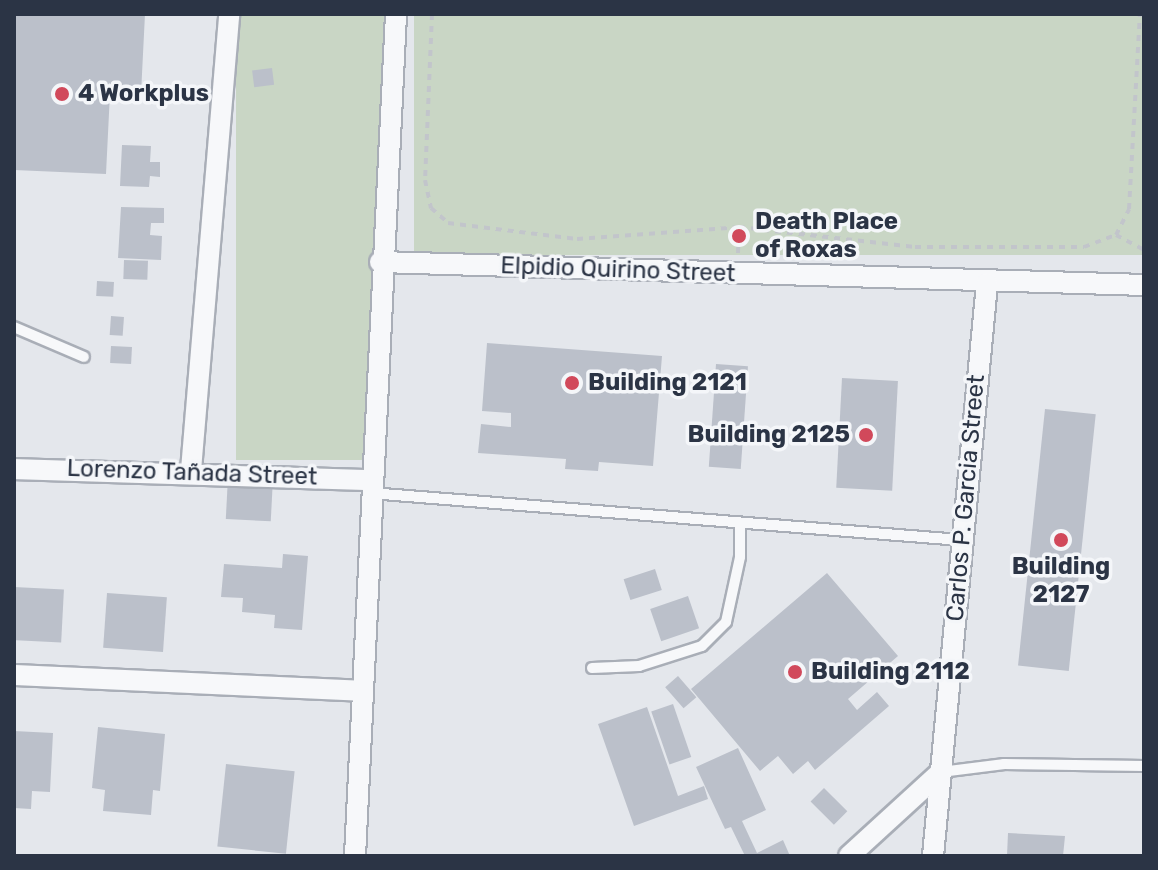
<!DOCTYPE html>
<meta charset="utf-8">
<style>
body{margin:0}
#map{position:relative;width:1158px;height:870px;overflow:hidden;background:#e4e7ec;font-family:Rubik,sans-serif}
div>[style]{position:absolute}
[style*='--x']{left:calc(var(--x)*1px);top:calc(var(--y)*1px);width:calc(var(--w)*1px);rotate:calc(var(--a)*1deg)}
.green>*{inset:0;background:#c9d6c5;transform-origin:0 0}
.building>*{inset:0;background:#bbc0ca;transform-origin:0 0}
.path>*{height:4px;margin-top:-2px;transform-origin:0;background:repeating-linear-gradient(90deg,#c2c5cb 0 6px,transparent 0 12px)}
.roads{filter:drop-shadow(2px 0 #a9aeb7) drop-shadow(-2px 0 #a9aeb7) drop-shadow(0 2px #a9aeb7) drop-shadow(0 -2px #a9aeb7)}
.service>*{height:10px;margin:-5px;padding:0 5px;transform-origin:5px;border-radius:5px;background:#f7f8fa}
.minor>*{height:20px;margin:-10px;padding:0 10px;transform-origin:10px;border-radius:10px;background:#f7f8fa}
.dots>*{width:22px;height:22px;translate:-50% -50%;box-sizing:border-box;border:4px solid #f4f6f9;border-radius:50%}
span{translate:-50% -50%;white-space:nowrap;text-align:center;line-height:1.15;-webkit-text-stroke:7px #f4f6f9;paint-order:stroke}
.poi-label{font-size:24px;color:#2b3445;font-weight:700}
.left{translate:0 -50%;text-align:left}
.right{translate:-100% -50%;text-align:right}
.street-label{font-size:24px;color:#2b3445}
.frame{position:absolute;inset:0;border:16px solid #2b3445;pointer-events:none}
</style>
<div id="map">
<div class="green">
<div style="left:236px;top:14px;width:150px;height:446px"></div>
<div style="left:414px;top:14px;width:730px;height:241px"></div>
</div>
<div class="building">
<div style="clip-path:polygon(14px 14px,145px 14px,141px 94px,110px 93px,106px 174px,14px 170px)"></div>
<div style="left:272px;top:68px;width:17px;height:20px;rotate:83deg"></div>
<div style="clip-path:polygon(122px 145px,151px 146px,150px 162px,160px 162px,160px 177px,150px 176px,149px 187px,120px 186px)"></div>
<div style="clip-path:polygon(121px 207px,164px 208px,164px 223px,151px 223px,150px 235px,162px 236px,161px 260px,118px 258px)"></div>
<div style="left:124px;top:260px;width:24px;height:19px;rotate:2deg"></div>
<div style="left:97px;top:281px;width:17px;height:15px;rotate:3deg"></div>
<div style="left:111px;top:316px;width:13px;height:19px;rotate:4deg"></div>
<div style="clip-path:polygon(487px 343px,662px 356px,653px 466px,599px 462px,598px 471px,565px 469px,566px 459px,478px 453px,481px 424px,511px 427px,511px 413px,482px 411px)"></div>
<div style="left:111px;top:346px;width:21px;height:17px;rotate:3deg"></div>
<div style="left:716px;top:364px;width:32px;height:103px;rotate:4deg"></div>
<div style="left:842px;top:378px;width:56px;height:110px;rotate:3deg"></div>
<div style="left:1045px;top:409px;width:51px;height:258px;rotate:6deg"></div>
<div style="left:228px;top:477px;width:45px;height:42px;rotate:3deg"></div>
<div style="clip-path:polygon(283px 554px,308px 556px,302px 630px,274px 628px,275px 615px,242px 612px,243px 598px,221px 597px,224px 564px,282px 568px)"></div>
<div style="left:655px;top:569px;width:22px;height:33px;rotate:72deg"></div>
<div style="clip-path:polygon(827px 573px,898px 656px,848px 699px,857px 710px,877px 692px,889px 706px,815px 770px,808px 761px,793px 774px,778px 756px,760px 771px,691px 689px)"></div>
<div style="left:14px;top:587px;width:50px;height:53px;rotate:3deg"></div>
<div style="left:107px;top:593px;width:60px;height:55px;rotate:4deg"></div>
<div style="left:688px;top:596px;width:34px;height:40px;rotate:71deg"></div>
<div style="left:678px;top:676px;width:28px;height:17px;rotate:49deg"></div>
<div style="left:673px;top:704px;width:56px;height:23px;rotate:71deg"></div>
<div style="clip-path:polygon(647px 707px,678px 796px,704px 786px,708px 799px,634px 826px,598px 724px)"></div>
<div style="clip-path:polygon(98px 727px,165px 734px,160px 791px,153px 790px,151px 815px,103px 811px,105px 790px,92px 788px)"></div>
<div style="clip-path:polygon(14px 731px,53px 733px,50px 792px,32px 791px,31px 809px,14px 808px)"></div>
<div style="clip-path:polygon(738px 748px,766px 810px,742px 821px,757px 853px,783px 840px,790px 856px,745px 856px,731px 827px,725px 829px,696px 767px)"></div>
<div style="left:226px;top:764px;width:69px;height:83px;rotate:6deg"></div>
<div style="left:824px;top:788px;width:33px;height:19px;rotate:45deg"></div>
<div style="clip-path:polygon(1008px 833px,1065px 836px,1063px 856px,1007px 856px)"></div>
</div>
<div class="path">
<div style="--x:432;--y:14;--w:166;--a:92.4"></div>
<div style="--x:425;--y:180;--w:29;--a:78"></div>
<div style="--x:431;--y:208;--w:23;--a:41"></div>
<div style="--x:448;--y:223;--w:130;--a:7.1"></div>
<div style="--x:577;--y:239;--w:162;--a:-4.2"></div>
<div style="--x:739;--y:227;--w:177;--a:6.5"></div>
<div style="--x:915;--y:247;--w:169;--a:0"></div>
<div style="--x:1084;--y:247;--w:34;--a:-21"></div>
<div style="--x:1116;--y:235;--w:29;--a:-63"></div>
<div style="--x:1129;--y:209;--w:195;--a:-86.8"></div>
<div style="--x:1116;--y:235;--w:32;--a:28"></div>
<div style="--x:738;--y:253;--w:26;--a:-88"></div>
</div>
<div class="roads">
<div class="service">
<div style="--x:14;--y:327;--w:76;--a:23.2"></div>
<div style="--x:370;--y:493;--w:593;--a:4.55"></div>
<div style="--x:592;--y:668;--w:47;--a:-2.4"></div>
<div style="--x:639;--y:666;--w:66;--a:-17.6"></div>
<div style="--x:702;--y:646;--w:34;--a:-45"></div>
<div style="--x:726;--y:622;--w:66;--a:-77.8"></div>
<div style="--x:740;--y:557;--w:32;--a:-90"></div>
<div style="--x:941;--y:772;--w:64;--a:-7.2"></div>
<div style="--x:1004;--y:764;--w:140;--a:0.8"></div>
</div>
<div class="minor">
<div style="--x:380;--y:262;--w:764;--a:1.72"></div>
<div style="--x:14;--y:469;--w:357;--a:1.8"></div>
<div style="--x:191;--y:470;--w:458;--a:-85.2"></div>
<div style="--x:14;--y:675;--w:348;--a:2.6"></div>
<div style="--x:355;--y:856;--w:843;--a:-87.21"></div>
<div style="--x:849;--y:856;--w:125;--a:-42.4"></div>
<div style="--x:933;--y:856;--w:575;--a:-84.61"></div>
</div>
</div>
<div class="dots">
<div style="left:62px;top:94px;background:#d1495b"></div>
<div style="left:739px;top:236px;background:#d1495b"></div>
<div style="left:572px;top:383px;background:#d1495b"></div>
<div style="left:866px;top:435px;background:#d1495b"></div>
<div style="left:1061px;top:540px;background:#d1495b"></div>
<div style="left:795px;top:672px;background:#d1495b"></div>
</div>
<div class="poi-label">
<span class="left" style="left:78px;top:94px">4 Workplus</span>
<span class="left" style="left:755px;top:236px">Death Place<br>of Roxas</span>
<span class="left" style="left:588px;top:383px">Building 2121</span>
<span class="right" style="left:850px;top:435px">Building 2125</span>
<span style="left:1061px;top:581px">Building<br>2127</span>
<span class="left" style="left:811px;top:672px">Building 2112</span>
</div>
<div class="street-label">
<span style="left:618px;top:270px;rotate:2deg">Elpidio Quirino Street</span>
<span style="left:192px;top:473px;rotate:2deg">Lorenzo Tañada Street</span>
<span style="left:966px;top:498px;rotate:-85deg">Carlos P. Garcia Street</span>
</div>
<div class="frame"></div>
</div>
